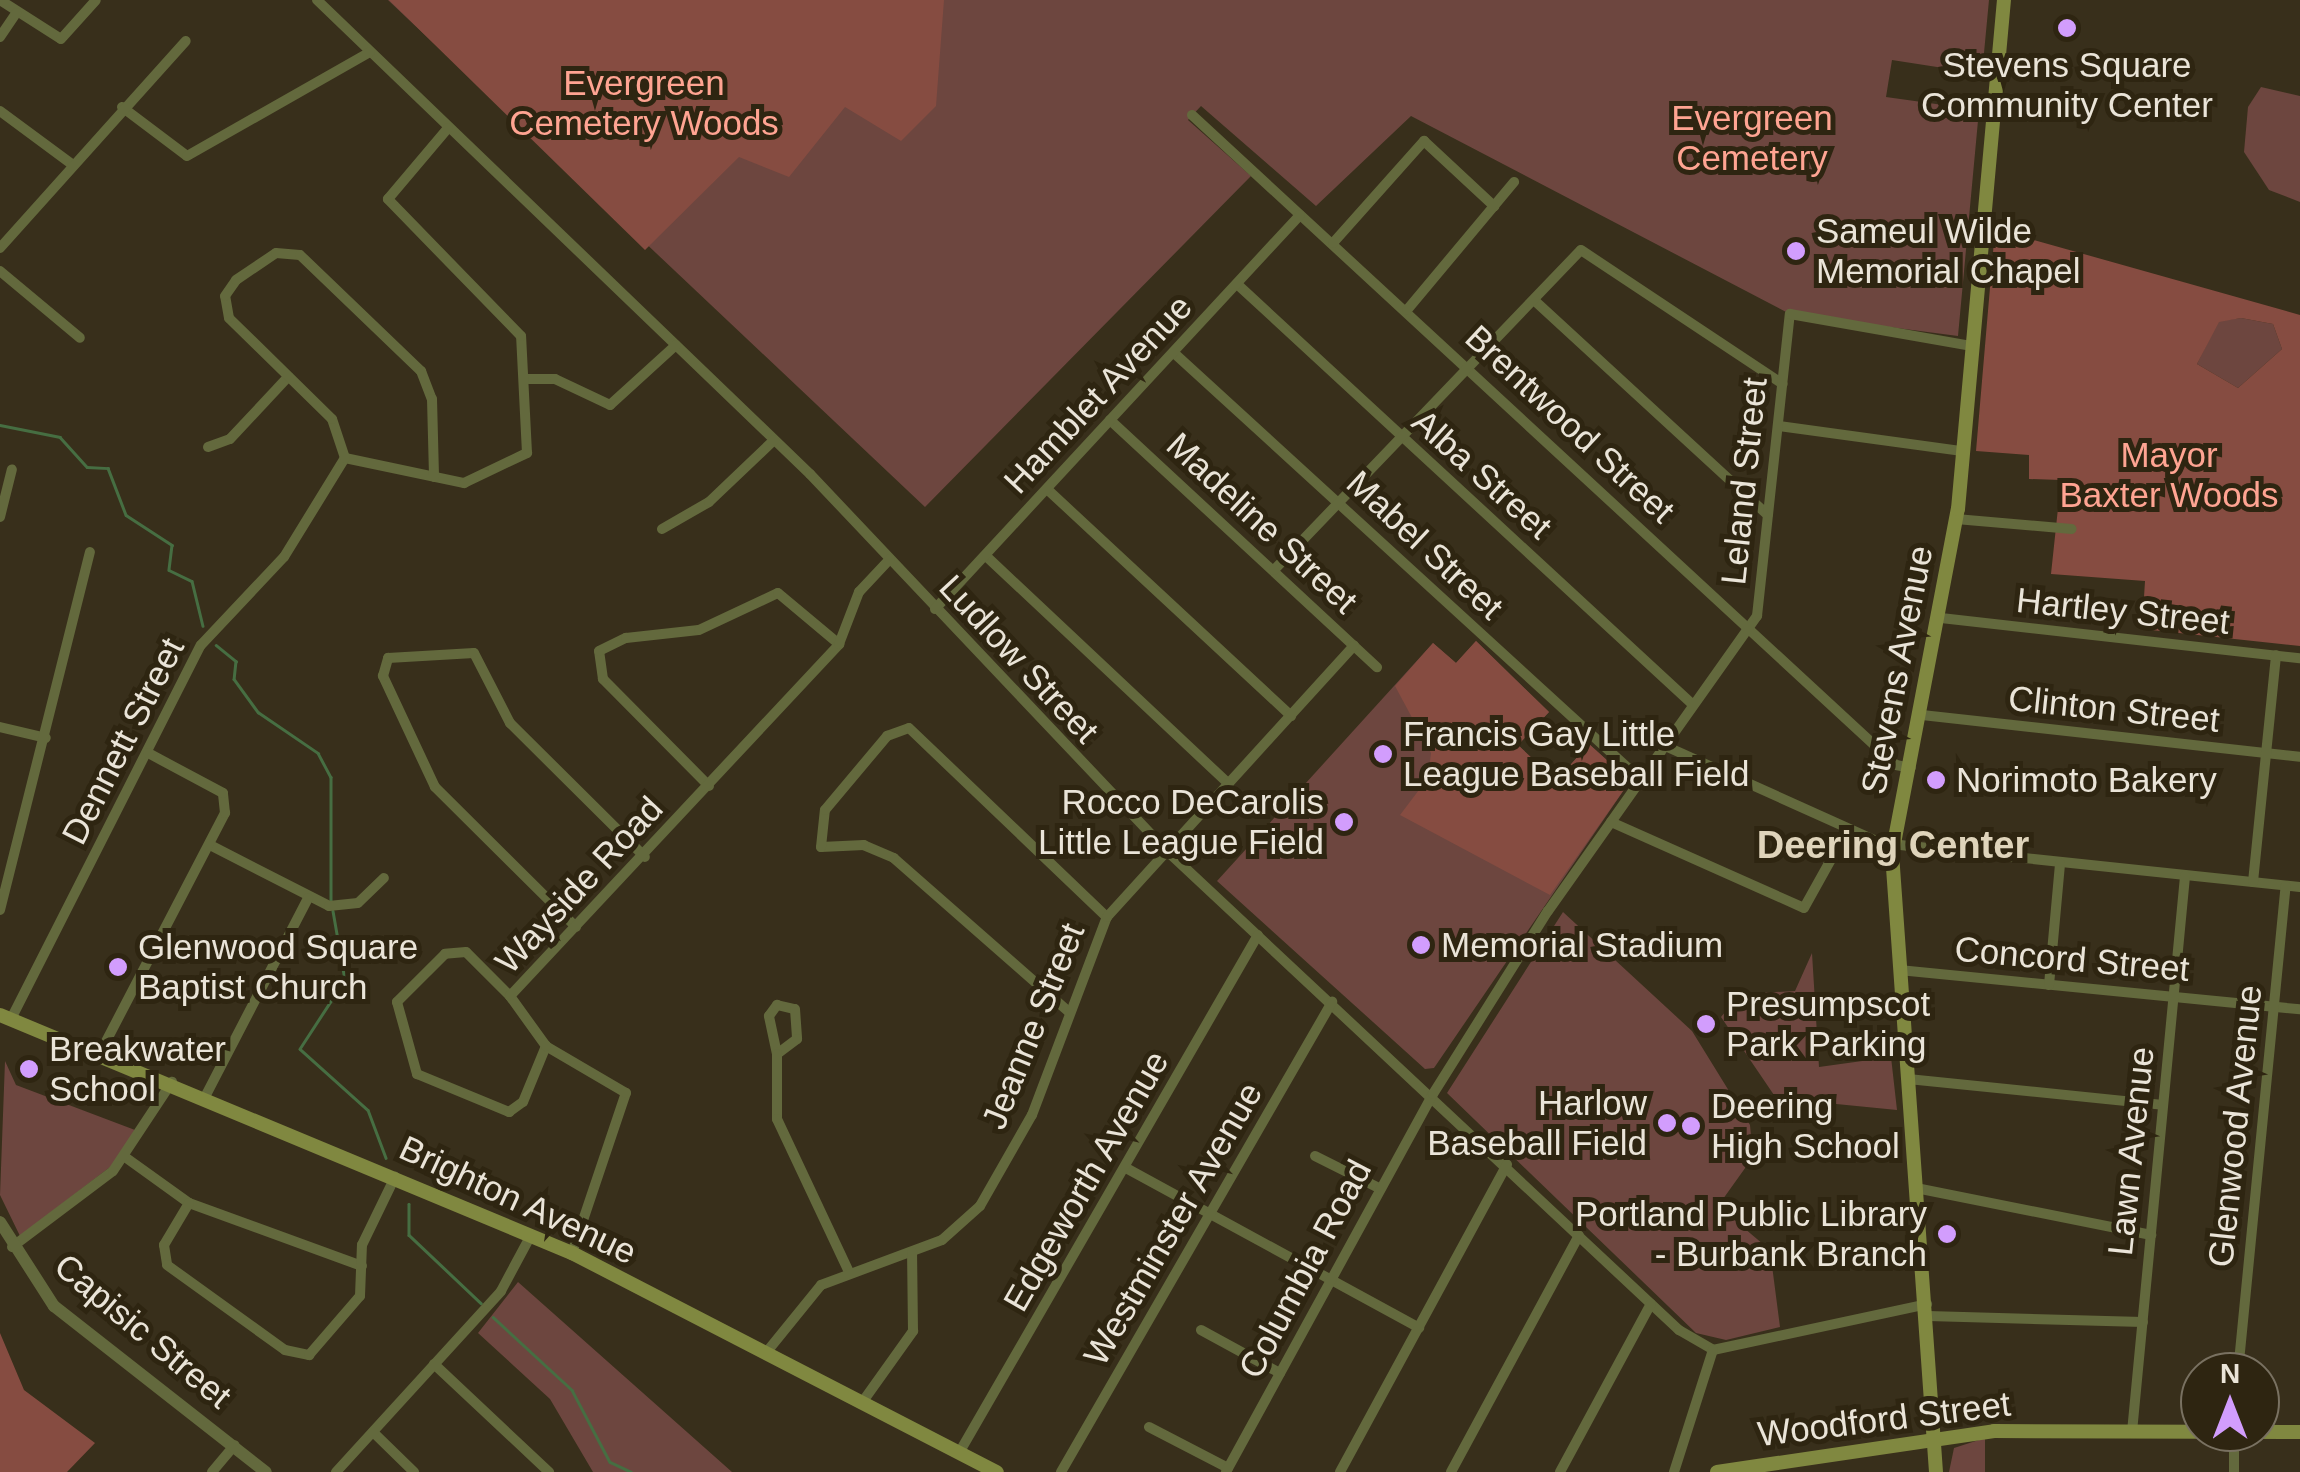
<!DOCTYPE html>
<style>
body{margin:0}
#map{position:relative;width:2300px;height:1472px;overflow:hidden;background:#382f1b;font-family:Helvetica,sans-serif}
div>[style]{position:absolute}
[style*='--x']{left:calc(var(--x)*1px);top:calc(var(--y)*1px);width:calc(var(--w)*1px);rotate:calc(var(--a)*1deg)}
.green>*{inset:0;background:#6d463f}
.forest>*{inset:0;background:#864c41}
.stream>*{height:2.5px;margin:-1.25px;padding:0 1.25px;transform-origin:1.25px;border-radius:1.25px;background:#466e42}
.minor>*{height:10px;margin:-5px;padding:0 5px;transform-origin:5px;border-radius:5px;background:#63693d}
.tertiary>*{height:12px;margin:-6px;padding:0 6px;transform-origin:6px;border-radius:6px;background:#63693d}
.secondary>*{height:14px;margin:-7px;padding:0 7px;transform-origin:7px;border-radius:7px;background:#808840}
.dots>*{width:28px;height:28px;translate:-50% -50%;box-sizing:border-box;border:5px solid #2e2511;border-radius:50%}
span{translate:-50% -50%;white-space:nowrap;text-align:center;line-height:1.15;-webkit-text-stroke:10px #2e2511;paint-order:stroke}
.poi-label{font-size:35px;color:#eae4d8}
.left{translate:0 -50%;text-align:left}
.right{translate:-100% -50%;text-align:right}
.park-label{font-size:35px;color:#ffa492}
.street-label{font-size:35px;color:#eae4d8}
.neighbourhood-label{font-size:38px;color:#dfd4bb;font-weight:700}
.north{position:absolute;left:2180px;top:1352px;width:100px;height:100px;box-sizing:border-box;background:#2e2511;border:2px solid #797161;border-radius:50%;rotate:0deg;font-size:28px;font-weight:700;line-height:40px;text-align:center;color:#eae4d8}
.north::after{content:'';display:block;margin:auto;width:35px;height:45px;background:#d29dfd;clip-path:polygon(50% 0,100% 100%,50% 72%,0 100%)}
</style>
<div id="map">
<div class="green">
<div style="clip-path:polygon(388px 0,1989px 0,1982px 74px,1892px 60px,1886px 97px,1979px 110px,1958px 336px,1790px 314px,1411px 116px,1316px 206px,1201px 106px,1188px 120px,1251px 176px,925px 507px)"></div>
<div style="clip-path:polygon(2261px 87px,2300px 96px,2300px 202px,2269px 190px,2244px 152px,2248px 107px)"></div>
<div style="clip-path:polygon(2241px 318px,2273px 324px,2282px 349px,2238px 388px,2197px 364px,2218px 321px)"></div>
<div style="clip-path:polygon(1476px 641px,1549px 712px,1518px 745px,1556px 781px,1589px 744px,1630px 781px,1434px 1068px,1425px 1069px,1217px 881px,1433px 643px,1456px 663px)"></div>
<div style="clip-path:polygon(1563px 912px,1692px 1031px,1750px 1125px,1753px 1157px,1718px 1206px,1770px 1250px,1780px 1327px,1726px 1340px,1696px 1333px,1447px 1093px)"></div>
<div style="clip-path:polygon(1812px 953px,1819px 1067px,1891px 1057px,1897px 1110px,1776px 1098px,1721px 1017px,1740px 994px,1795px 991px)"></div>
<div style="clip-path:polygon(5px 1061px,16px 1085px,135px 1130px,114px 1164px,20px 1236px,0 1195px)"></div>
<div style="clip-path:polygon(518px 1282px,732px 1472px,593px 1472px,550px 1399px,478px 1333px)"></div>
<div style="clip-path:polygon(1985px 1438px,1985px 1472px,1949px 1472px,1954px 1448px)"></div>
</div>
<div class="forest">
<div style="clip-path:polygon(389px 0,944px 0,936px 106px,901px 141px,845px 107px,789px 177px,739px 157px,645px 250px)"></div>
<div style="clip-path:polygon(evenodd,1995px 229px,2300px 315px,2300px 646px,2142px 629px,2145px 581px,2051px 574px,2061px 480px,2029px 479px,2029px 455px,1976px 451px,1995px 229px,2241px 318px,2273px 324px,2282px 349px,2238px 388px,2197px 364px,2219px 322px,2241px 318px)"></div>
<div style="clip-path:polygon(1476px 641px,1549px 712px,1518px 745px,1556px 781px,1589px 744px,1630px 781px,1550px 895px,1400px 815px,1428px 778px,1431px 753px,1395px 686px,1433px 643px,1456px 663px)"></div>
<div style="clip-path:polygon(0 1333px,24px 1390px,95px 1443px,67px 1472px,0 1472px)"></div>
</div>
<div class="stream">
<div style="--x:0;--y:425;--w:61;--a:11.3"></div>
<div style="--x:60;--y:437;--w:40;--a:48"></div>
<div style="--x:87;--y:467;--w:21;--a:3"></div>
<div style="--x:108;--y:468;--w:50;--a:69"></div>
<div style="--x:126;--y:515;--w:55;--a:33.1"></div>
<div style="--x:172;--y:545;--w:25;--a:97"></div>
<div style="--x:169;--y:570;--w:25;--a:26"></div>
<div style="--x:192;--y:581;--w:46;--a:76.3"></div>
<div style="--x:216;--y:645;--w:26;--a:39"></div>
<div style="--x:236;--y:661;--w:18;--a:96"></div>
<div style="--x:234;--y:679;--w:41;--a:54"></div>
<div style="--x:258;--y:712;--w:73;--a:34.3"></div>
<div style="--x:318;--y:753;--w:27;--a:62"></div>
<div style="--x:331;--y:777;--w:126;--a:90"></div>
<div style="--x:333;--y:911;--w:70;--a:80.1"></div>
<div style="--x:345;--y:980;--w:82;--a:123.1"></div>
<div style="--x:300;--y:1049;--w:91;--a:41.9"></div>
<div style="--x:368;--y:1110;--w:51;--a:69.4"></div>
<div style="--x:409;--y:1204;--w:31;--a:90"></div>
<div style="--x:409;--y:1235;--w:99;--a:43.4"></div>
<div style="--x:493;--y:1317;--w:108;--a:42.7"></div>
<div style="--x:572;--y:1390;--w:81;--a:62.2"></div>
<div style="--x:610;--y:1462;--w:23;--a:25"></div>
</div>
<div class="minor">
<div style="--x:0;--y:0;--w:72;--a:32.6"></div>
<div style="--x:61;--y:39;--w:52;--a:-48.1"></div>
<div style="--x:317;--y:0;--w:684;--a:43.87"></div>
<div style="--x:810;--y:474;--w:518;--a:46.57"></div>
<div style="--x:1166;--y:850;--w:703;--a:43.1"></div>
<div style="--x:1679;--y:1330;--w:39;--a:30"></div>
<div style="--x:1713;--y:1350;--w:219;--a:-12.1"></div>
<div style="--x:0;--y:37;--w:29;--a:-56"></div>
<div style="--x:122;--y:107;--w:81;--a:37"></div>
<div style="--x:187;--y:156;--w:210;--a:-29.6"></div>
<div style="--x:0;--y:111;--w:91;--a:36.5"></div>
<div style="--x:1192;--y:115;--w:958;--a:42.72"></div>
<div style="--x:1896;--y:765;--w:15;--a:11"></div>
<div style="--x:1333;--y:243;--w:137;--a:-48.3"></div>
<div style="--x:1424;--y:141;--w:96;--a:42.9"></div>
<div style="--x:0;--y:248;--w:278;--a:-48.1"></div>
<div style="--x:0;--y:271;--w:104;--a:39.9"></div>
<div style="--x:1237;--y:284;--w:618;--a:42.7"></div>
<div style="--x:1535;--y:301;--w:316;--a:42.6"></div>
<div style="--x:1407;--y:310;--w:167;--a:-50.1"></div>
<div style="--x:1174;--y:353;--w:630;--a:42.43"></div>
<div style="--x:527;--y:379;--w:28;--a:0"></div>
<div style="--x:555;--y:379;--w:61;--a:25.3"></div>
<div style="--x:610;--y:405;--w:89;--a:-42.3"></div>
<div style="--x:1110;--y:420;--w:364;--a:42.8"></div>
<div style="--x:1779;--y:426;--w:185;--a:7.8"></div>
<div style="--x:208;--y:447;--w:23;--a:-20"></div>
<div style="--x:230;--y:439;--w:85;--a:-46.9"></div>
<div style="--x:345;--y:458;--w:122;--a:11.9"></div>
<div style="--x:464;--y:483;--w:70;--a:-25.5"></div>
<div style="--x:527;--y:453;--w:117;--a:-92.9"></div>
<div style="--x:521;--y:336;--w:191;--a:-134.2"></div>
<div style="--x:388;--y:199;--w:93;--a:-49.8"></div>
<div style="--x:1048;--y:490;--w:332;--a:42.9"></div>
<div style="--x:0;--y:517;--w:49;--a:-76"></div>
<div style="--x:1956;--y:519;--w:116;--a:4.9"></div>
<div style="--x:662;--y:529;--w:54;--a:-29.9"></div>
<div style="--x:709;--y:502;--w:90;--a:-43.6"></div>
<div style="--x:986;--y:556;--w:333;--a:43.2"></div>
<div style="--x:1274;--y:570;--w:443;--a:-46.2"></div>
<div style="--x:1581;--y:250;--w:242;--a:33.6"></div>
<div style="--x:935;--y:609;--w:537;--a:-47.19"></div>
<div style="--x:1941;--y:618;--w:361;--a:6.4"></div>
<div style="--x:1922;--y:715;--w:380;--a:6.3"></div>
<div style="--x:0;--y:727;--w:47;--a:13.4"></div>
<div style="--x:1663;--y:745;--w:239;--a:24.2"></div>
<div style="--x:1881;--y:843;--w:421;--a:6"></div>
<div style="--x:709;--y:786;--w:151;--a:-134.7"></div>
<div style="--x:603;--y:679;--w:28;--a:-98"></div>
<div style="--x:599;--y:651;--w:30;--a:-26"></div>
<div style="--x:626;--y:638;--w:73;--a:-6.3"></div>
<div style="--x:699;--y:630;--w:87;--a:-25.1"></div>
<div style="--x:778;--y:593;--w:80;--a:39.9"></div>
<div style="--x:1611;--y:822;--w:211;--a:24"></div>
<div style="--x:1804;--y:908;--w:90;--a:-60.9"></div>
<div style="--x:210;--y:845;--w:134;--a:27.1"></div>
<div style="--x:329;--y:906;--w:29;--a:-6"></div>
<div style="--x:358;--y:903;--w:36;--a:-44"></div>
<div style="--x:2253;--y:882;--w:228;--a:-84.2"></div>
<div style="--x:0;--y:910;--w:369;--a:-75.9"></div>
<div style="--x:576;--y:927;--w:199;--a:-135.2"></div>
<div style="--x:435;--y:787;--w:123;--a:-115.1"></div>
<div style="--x:383;--y:676;--w:19;--a:-74"></div>
<div style="--x:388;--y:658;--w:86;--a:-3.3"></div>
<div style="--x:474;--y:653;--w:79;--a:62.8"></div>
<div style="--x:510;--y:723;--w:190;--a:44.8"></div>
<div style="--x:1899;--y:970;--w:403;--a:5.6"></div>
<div style="--x:2049;--y:985;--w:122;--a:-84.8"></div>
<div style="--x:510;--y:996;--w:62;--a:-135"></div>
<div style="--x:466;--y:952;--w:21;--a:175"></div>
<div style="--x:445;--y:954;--w:68;--a:135"></div>
<div style="--x:397;--y:1002;--w:75;--a:74.5"></div>
<div style="--x:417;--y:1074;--w:100;--a:22.4"></div>
<div style="--x:509;--y:1112;--w:17;--a:-36"></div>
<div style="--x:523;--y:1102;--w:61;--a:-67.7"></div>
<div style="--x:1069;--y:1012;--w:233;--a:-138.7"></div>
<div style="--x:894;--y:858;--w:33;--a:-157"></div>
<div style="--x:864;--y:845;--w:43;--a:177.3"></div>
<div style="--x:821;--y:847;--w:37;--a:-84"></div>
<div style="--x:825;--y:810;--w:97;--a:-50"></div>
<div style="--x:887;--y:736;--w:23;--a:-20"></div>
<div style="--x:909;--y:728;--w:274;--a:43.7"></div>
<div style="--x:11;--y:1019;--w:419;--a:-63.1"></div>
<div style="--x:201;--y:645;--w:121;--a:-46.7"></div>
<div style="--x:284;--y:557;--w:116;--a:-58.4"></div>
<div style="--x:345;--y:458;--w:41;--a:-108.4"></div>
<div style="--x:332;--y:419;--w:144;--a:-135.6"></div>
<div style="--x:229;--y:318;--w:22;--a:-100"></div>
<div style="--x:225;--y:296;--w:19;--a:-55"></div>
<div style="--x:236;--y:280;--w:48;--a:-34"></div>
<div style="--x:276;--y:253;--w:24;--a:5"></div>
<div style="--x:300;--y:255;--w:168;--a:43.8"></div>
<div style="--x:421;--y:371;--w:30;--a:69"></div>
<div style="--x:432;--y:399;--w:78;--a:88.5"></div>
<div style="--x:100;--y:1053;--w:271;--a:-62.5"></div>
<div style="--x:225;--y:813;--w:20;--a:-96"></div>
<div style="--x:223;--y:793;--w:85;--a:-151.9"></div>
<div style="--x:777;--y:1054;--w:39;--a:-102"></div>
<div style="--x:769;--y:1016;--w:14;--a:-54"></div>
<div style="--x:777;--y:1005;--w:18;--a:13"></div>
<div style="--x:795;--y:1009;--w:30;--a:86"></div>
<div style="--x:797;--y:1039;--w:25;--a:143"></div>
<div style="--x:777;--y:1054;--w:65;--a:90"></div>
<div style="--x:777;--y:1119;--w:167;--a:64.8"></div>
<div style="--x:1908;--y:1079;--w:256;--a:5.8"></div>
<div style="--x:206;--y:1095;--w:222;--a:-62.6"></div>
<div style="--x:1315;--y:1156;--w:72;--a:26.6"></div>
<div style="--x:125;--y:1157;--w:79;--a:35.7"></div>
<div style="--x:189;--y:1203;--w:184;--a:20"></div>
<div style="--x:1126;--y:1168;--w:334;--a:28.6"></div>
<div style="--x:1916;--y:1188;--w:240;--a:11.3"></div>
<div style="--x:189;--y:1203;--w:49;--a:120.8"></div>
<div style="--x:164;--y:1245;--w:20;--a:81"></div>
<div style="--x:167;--y:1265;--w:145;--a:35.8"></div>
<div style="--x:285;--y:1350;--w:25;--a:12"></div>
<div style="--x:309;--y:1355;--w:78;--a:-49.2"></div>
<div style="--x:360;--y:1296;--w:51;--a:-87.8"></div>
<div style="--x:362;--y:1245;--w:76;--a:-64.1"></div>
<div style="--x:12;--y:1247;--w:126;--a:-37"></div>
<div style="--x:113;--y:1171;--w:107;--a:-56.5"></div>
<div style="--x:572;--y:1253;--w:169;--a:-71.4"></div>
<div style="--x:626;--y:1093;--w:93;--a:-149.6"></div>
<div style="--x:546;--y:1046;--w:62;--a:-125.8"></div>
<div style="--x:510;--y:996;--w:482;--a:-46.9"></div>
<div style="--x:839;--y:644;--w:56;--a:-69"></div>
<div style="--x:859;--y:592;--w:45;--a:-46.8"></div>
<div style="--x:1928;--y:1316;--w:215;--a:1.6"></div>
<div style="--x:1201;--y:1330;--w:90;--a:28.6"></div>
<div style="--x:765;--y:1354;--w:89;--a:-50.9"></div>
<div style="--x:821;--y:1285;--w:129;--a:-20.4"></div>
<div style="--x:942;--y:1240;--w:51;--a:-41.8"></div>
<div style="--x:980;--y:1206;--w:105;--a:-60.3"></div>
<div style="--x:1032;--y:1115;--w:212;--a:-69.3"></div>
<div style="--x:1107;--y:917;--w:367;--a:-47.7"></div>
<div style="--x:434;--y:1364;--w:158;--a:43.2"></div>
<div style="--x:2238;--y:1372;--w:488;--a:-84.4"></div>
<div style="--x:861;--y:1404;--w:90;--a:-54.5"></div>
<div style="--x:913;--y:1331;--w:79;--a:-90.7"></div>
<div style="--x:1149;--y:1427;--w:89;--a:27.4"></div>
<div style="--x:2132;--y:1432;--w:559;--a:-84.55"></div>
<div style="--x:374;--y:1433;--w:56;--a:44.3"></div>
<div style="--x:959;--y:1453;--w:598;--a:-60.01"></div>
<div style="--x:212;--y:1472;--w:35;--a:-50"></div>
<div style="--x:336;--y:1472;--w:245;--a:-47.6"></div>
<div style="--x:501;--y:1291;--w:64;--a:-61.8"></div>
<div style="--x:1061;--y:1472;--w:543;--a:-60.03"></div>
<div style="--x:1226;--y:1472;--w:431;--a:-61.3"></div>
<div style="--x:1433;--y:1094;--w:216;--a:-57.9"></div>
<div style="--x:1548;--y:911;--w:362;--a:-54.7"></div>
<div style="--x:1757;--y:616;--w:304;--a:-83.8"></div>
<div style="--x:1790;--y:314;--w:185;--a:10"></div>
<div style="--x:1340;--y:1472;--w:350;--a:-61.5"></div>
<div style="--x:1451;--y:1472;--w:269;--a:-61.6"></div>
<div style="--x:1560;--y:1472;--w:191;--a:-61.6"></div>
<div style="--x:1674;--y:1472;--w:128;--a:-72.3"></div>
<div style="--x:2234;--y:1472;--w:40;--a:-90"></div>
</div>
<div class="tertiary">
<div style="--x:0;--y:1222;--w:100;--a:57.3"></div>
<div style="--x:54;--y:1306;--w:269;--a:38.1"></div>
</div>
<div class="secondary">
<div style="--x:0;--y:1015;--w:620;--a:22.59"></div>
<div style="--x:572;--y:1253;--w:478;--a:27.3"></div>
<div style="--x:1717;--y:1472;--w:280;--a:-8.4"></div>
<div style="--x:1994;--y:1431;--w:306;--a:0.2"></div>
<div style="--x:1936;--y:1472;--w:620;--a:-94.07"></div>
<div style="--x:1892;--y:854;--w:351;--a:-79.2"></div>
<div style="--x:1958;--y:509;--w:511;--a:-84.84"></div>
</div>
<div class="dots">
<div style="left:2067px;top:28px;background:#d29dfd"></div>
<div style="left:1796px;top:251px;background:#d29dfd"></div>
<div style="left:1383px;top:754px;background:#d29dfd"></div>
<div style="left:1936px;top:780px;background:#d29dfd"></div>
<div style="left:1344px;top:822px;background:#d29dfd"></div>
<div style="left:1421px;top:945px;background:#d29dfd"></div>
<div style="left:118px;top:967px;background:#d29dfd"></div>
<div style="left:1706px;top:1024px;background:#d29dfd"></div>
<div style="left:29px;top:1069px;background:#d29dfd"></div>
<div style="left:1667px;top:1123px;background:#d29dfd"></div>
<div style="left:1691px;top:1126px;background:#d29dfd"></div>
<div style="left:1947px;top:1234px;background:#d29dfd"></div>
</div>
<div class="poi-label">
<span style="left:2067px;top:85px">Stevens Square<br>Community Center</span>
<span class="left" style="left:1816px;top:251px">Sameul Wilde<br>Memorial Chapel</span>
<span class="left" style="left:1403px;top:754px">Francis Gay Little<br>League Baseball Field</span>
<span class="left" style="left:1956px;top:780px">Norimoto Bakery</span>
<span class="right" style="left:1324px;top:822px">Rocco DeCarolis<br>Little League Field</span>
<span class="left" style="left:1441px;top:945px">Memorial Stadium</span>
<span class="left" style="left:138px;top:967px">Glenwood Square<br>Baptist Church</span>
<span class="left" style="left:1726px;top:1024px">Presumpscot<br>Park Parking</span>
<span class="left" style="left:49px;top:1069px">Breakwater<br>School</span>
<span class="right" style="left:1647px;top:1123px">Harlow<br>Baseball Field</span>
<span class="left" style="left:1711px;top:1126px">Deering<br>High School</span>
<span class="right" style="left:1927px;top:1234px">Portland Public Library<br>- Burbank Branch</span>
</div>
<div class="park-label">
<span style="left:644px;top:103px">Evergreen<br>Cemetery Woods</span>
<span style="left:1752px;top:138px">Evergreen<br>Cemetery</span>
<span style="left:2169px;top:475px">Mayor<br>Baxter Woods</span>
</div>
<div class="street-label">
<span style="left:1098px;top:394px;rotate:-47deg">Hamblet Avenue</span>
<span style="left:1570px;top:424px;rotate:43deg">Brentwood Street</span>
<span style="left:1482px;top:474px;rotate:42deg">Alba Street</span>
<span style="left:1744px;top:481px;rotate:-84deg">Leland Street</span>
<span style="left:1262px;top:523px;rotate:43deg">Madeline Street</span>
<span style="left:1425px;top:545px;rotate:43deg">Mabel Street</span>
<span style="left:2123px;top:611px;rotate:6deg">Hartley Street</span>
<span style="left:1019px;top:659px;rotate:47deg">Ludlow Street</span>
<span style="left:1897px;top:670px;rotate:-79deg">Stevens Avenue</span>
<span style="left:2114px;top:709px;rotate:6deg">Clinton Street</span>
<span style="left:123px;top:741px;rotate:-63deg">Dennett Street</span>
<span style="left:579px;top:885px;rotate:-47deg">Wayside Road</span>
<span style="left:2072px;top:959px;rotate:5deg">Concord Street</span>
<span style="left:1033px;top:1026px;rotate:-68deg">Jeanne Street</span>
<span style="left:2235px;top:1126px;rotate:-84deg">Glenwood Avenue</span>
<span style="left:2131px;top:1151px;rotate:-84deg">Lawn Avenue</span>
<span style="left:1086px;top:1181px;rotate:-60deg">Edgeworth Avenue</span>
<span style="left:518px;top:1200px;rotate:25deg">Brighton Avenue</span>
<span style="left:1173px;top:1224px;rotate:-60deg">Westminster Avenue</span>
<span style="left:1305px;top:1269px;rotate:-62deg">Columbia Road</span>
<span style="left:143px;top:1331px;rotate:40deg">Capisic Street</span>
<span style="left:1884px;top:1419px;rotate:-7deg">Woodford Street</span>
</div>
<div class="neighbourhood-label">
<span style="left:1893px;top:846px">Deering Center</span>
</div>
<div class="north">N</div>
</div>
